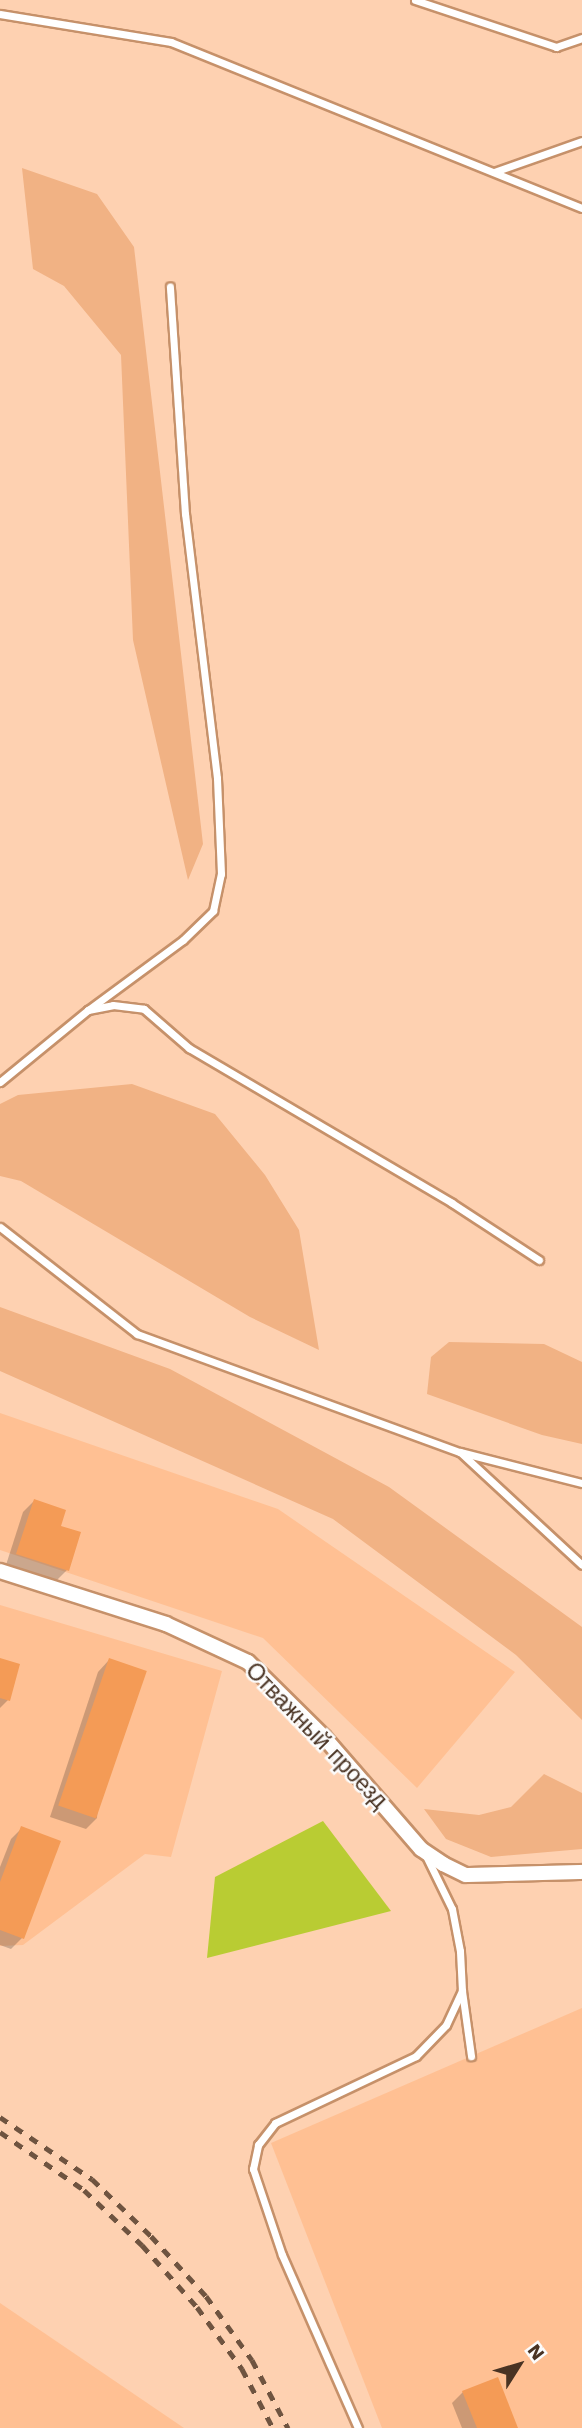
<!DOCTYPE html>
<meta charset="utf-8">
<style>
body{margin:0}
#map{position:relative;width:582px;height:2428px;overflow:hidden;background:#fed1b1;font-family:"Work Sans",sans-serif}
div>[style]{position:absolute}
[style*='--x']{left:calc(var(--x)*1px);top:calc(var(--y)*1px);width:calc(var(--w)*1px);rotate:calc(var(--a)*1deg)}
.built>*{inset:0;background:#ffc093}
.green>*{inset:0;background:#f1b284}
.water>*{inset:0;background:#b9cc33}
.shadow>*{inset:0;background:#0003}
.building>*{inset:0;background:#f49b56;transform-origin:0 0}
.roads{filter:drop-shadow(2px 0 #c6916a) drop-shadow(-2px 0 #c6916a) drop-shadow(0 2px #c6916a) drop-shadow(0 -2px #c6916a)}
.service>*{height:7px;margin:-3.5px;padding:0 3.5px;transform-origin:3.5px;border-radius:3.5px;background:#fff}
.minor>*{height:14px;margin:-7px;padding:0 7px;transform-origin:7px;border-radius:7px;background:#fff}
.rail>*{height:5px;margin-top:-2.5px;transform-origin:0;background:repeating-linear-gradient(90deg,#6f5440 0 9px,transparent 0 18px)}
span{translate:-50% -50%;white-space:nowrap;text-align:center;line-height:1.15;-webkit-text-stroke:5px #fcfcfc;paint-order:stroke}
.street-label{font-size:23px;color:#493323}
.north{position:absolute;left:484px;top:2330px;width:70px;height:70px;-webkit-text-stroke:5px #fcfcfc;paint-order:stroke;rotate:53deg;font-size:19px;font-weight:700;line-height:28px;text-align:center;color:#493323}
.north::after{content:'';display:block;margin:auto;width:24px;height:32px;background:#493323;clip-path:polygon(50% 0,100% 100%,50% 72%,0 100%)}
</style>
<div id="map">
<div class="built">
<div style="clip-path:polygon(0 1413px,278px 1509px,515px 1672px,417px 1788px,263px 1638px,0 1550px)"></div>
<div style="clip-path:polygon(0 1605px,222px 1671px,171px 1857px,145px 1854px,23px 1945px,0 1946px)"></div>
<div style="clip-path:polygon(582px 2008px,582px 2428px,382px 2428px,271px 2143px)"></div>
<div style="clip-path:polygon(0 2303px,184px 2428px,0 2428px)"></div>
</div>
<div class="green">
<div style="clip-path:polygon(22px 168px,97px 194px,134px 247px,203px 844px,188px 880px,133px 640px,121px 355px,64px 286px,33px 269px)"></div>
<div style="clip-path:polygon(132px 1084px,215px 1114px,265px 1175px,299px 1230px,319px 1350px,250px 1317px,21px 1181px,0 1176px,0 1104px,18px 1095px)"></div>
<div style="clip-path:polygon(0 1307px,170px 1369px,389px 1487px,582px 1627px,582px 1720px,516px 1655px,333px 1519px,0 1371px)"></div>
<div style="clip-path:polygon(449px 1342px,544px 1344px,582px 1362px,582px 1444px,542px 1435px,427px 1394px,431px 1357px)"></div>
<div style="clip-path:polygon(544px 1774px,582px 1793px,582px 1849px,491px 1857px,446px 1839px,424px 1809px,479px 1815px,511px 1807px)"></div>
</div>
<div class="water">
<div style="clip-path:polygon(323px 1821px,391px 1911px,207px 1958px,215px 1877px)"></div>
</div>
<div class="shadow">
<div style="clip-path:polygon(34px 1501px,59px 1527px,67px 1570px,56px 1581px,6px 1565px,23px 1512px)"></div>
<div style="clip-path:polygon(0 1660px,8px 1700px,0 1708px)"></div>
<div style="clip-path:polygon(109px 1660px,97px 1818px,86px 1829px,50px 1817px,98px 1672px)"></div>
<div style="clip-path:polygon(22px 1828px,22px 1938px,11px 1949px,0 1945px,0 1867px,11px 1839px)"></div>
<div style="clip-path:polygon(463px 2392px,516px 2428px,462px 2428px,452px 2403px)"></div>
</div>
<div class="building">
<div style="clip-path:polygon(34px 1499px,66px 1510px,61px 1526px,81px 1532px,69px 1571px,16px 1554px)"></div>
<div style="clip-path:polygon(0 1658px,20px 1664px,10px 1701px,0 1698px)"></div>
<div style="left:109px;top:1658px;width:40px;height:156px;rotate:19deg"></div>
<div style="clip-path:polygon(21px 1826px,61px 1841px,24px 1939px,0 1930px,0 1882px)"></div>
<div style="clip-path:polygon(498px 2377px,518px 2428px,477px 2428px,462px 2391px)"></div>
</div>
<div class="roads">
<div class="service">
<div style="--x:415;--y:0;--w:149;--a:18.4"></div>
<div style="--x:556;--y:47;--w:28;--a:-19"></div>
<div style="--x:0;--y:14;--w:173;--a:9.3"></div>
<div style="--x:171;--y:42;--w:443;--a:22"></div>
<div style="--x:494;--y:172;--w:93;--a:-19.4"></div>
<div style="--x:88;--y:1010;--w:118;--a:-36.4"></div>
<div style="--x:183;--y:940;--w:42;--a:-44"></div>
<div style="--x:213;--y:911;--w:38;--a:-78"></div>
<div style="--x:221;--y:874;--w:96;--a:-92.4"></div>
<div style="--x:217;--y:778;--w:266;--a:-96.9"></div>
<div style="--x:185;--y:514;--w:228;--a:-93.8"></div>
<div style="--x:0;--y:1082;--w:114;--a:-39.3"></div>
<div style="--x:88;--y:1010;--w:25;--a:-11"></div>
<div style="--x:113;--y:1005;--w:31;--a:7"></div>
<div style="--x:144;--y:1009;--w:60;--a:40.9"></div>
<div style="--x:189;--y:1048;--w:305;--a:30.5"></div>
<div style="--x:452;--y:1203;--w:104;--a:33.2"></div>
<div style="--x:0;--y:1227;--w:174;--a:38"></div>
<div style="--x:137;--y:1334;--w:344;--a:20.1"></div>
<div style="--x:460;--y:1452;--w:166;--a:42.8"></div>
<div style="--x:460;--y:1452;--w:126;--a:14.3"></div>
<div style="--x:462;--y:1991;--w:66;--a:82.1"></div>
<div style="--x:358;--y:2428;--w:189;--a:-113.7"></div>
<div style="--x:282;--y:2255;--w:91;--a:-108.6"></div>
<div style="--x:253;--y:2169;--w:25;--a:-78"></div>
<div style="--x:258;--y:2145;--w:28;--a:-52"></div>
<div style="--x:275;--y:2123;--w:156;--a:-25.4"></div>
<div style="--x:416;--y:2056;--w:43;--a:-45.9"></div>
<div style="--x:446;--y:2025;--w:38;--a:-65"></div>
<div style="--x:462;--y:1991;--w:40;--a:-92.9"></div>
<div style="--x:460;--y:1951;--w:43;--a:-100.8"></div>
<div style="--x:452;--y:1909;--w:57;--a:-116.1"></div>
</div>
<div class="minor">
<div style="--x:0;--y:1571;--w:174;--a:17.7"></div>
<div style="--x:166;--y:1624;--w:90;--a:24.9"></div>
<div style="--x:248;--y:1662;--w:107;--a:44.6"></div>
<div style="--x:324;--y:1737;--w:148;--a:49.1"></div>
<div style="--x:421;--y:1849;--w:27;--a:34"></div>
<div style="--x:443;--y:1864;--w:25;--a:26"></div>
<div style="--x:466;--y:1875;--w:116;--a:-1.5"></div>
</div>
</div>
<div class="rail">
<div style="--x:0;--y:2117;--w:111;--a:34"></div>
<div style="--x:92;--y:2179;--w:82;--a:44"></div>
<div style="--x:151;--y:2236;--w:81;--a:47.5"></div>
<div style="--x:206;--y:2296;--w:79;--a:54.3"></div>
<div style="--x:252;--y:2360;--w:77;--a:62.1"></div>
<div style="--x:0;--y:2132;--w:102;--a:34.6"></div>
<div style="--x:84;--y:2190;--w:80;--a:43.5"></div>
<div style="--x:142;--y:2245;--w:83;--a:48.4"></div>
<div style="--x:197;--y:2307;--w:77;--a:54"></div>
<div style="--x:242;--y:2369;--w:67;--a:62.3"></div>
</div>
<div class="street-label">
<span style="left:316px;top:1736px;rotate:46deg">Отважный проезд</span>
</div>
<div class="north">N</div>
</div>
